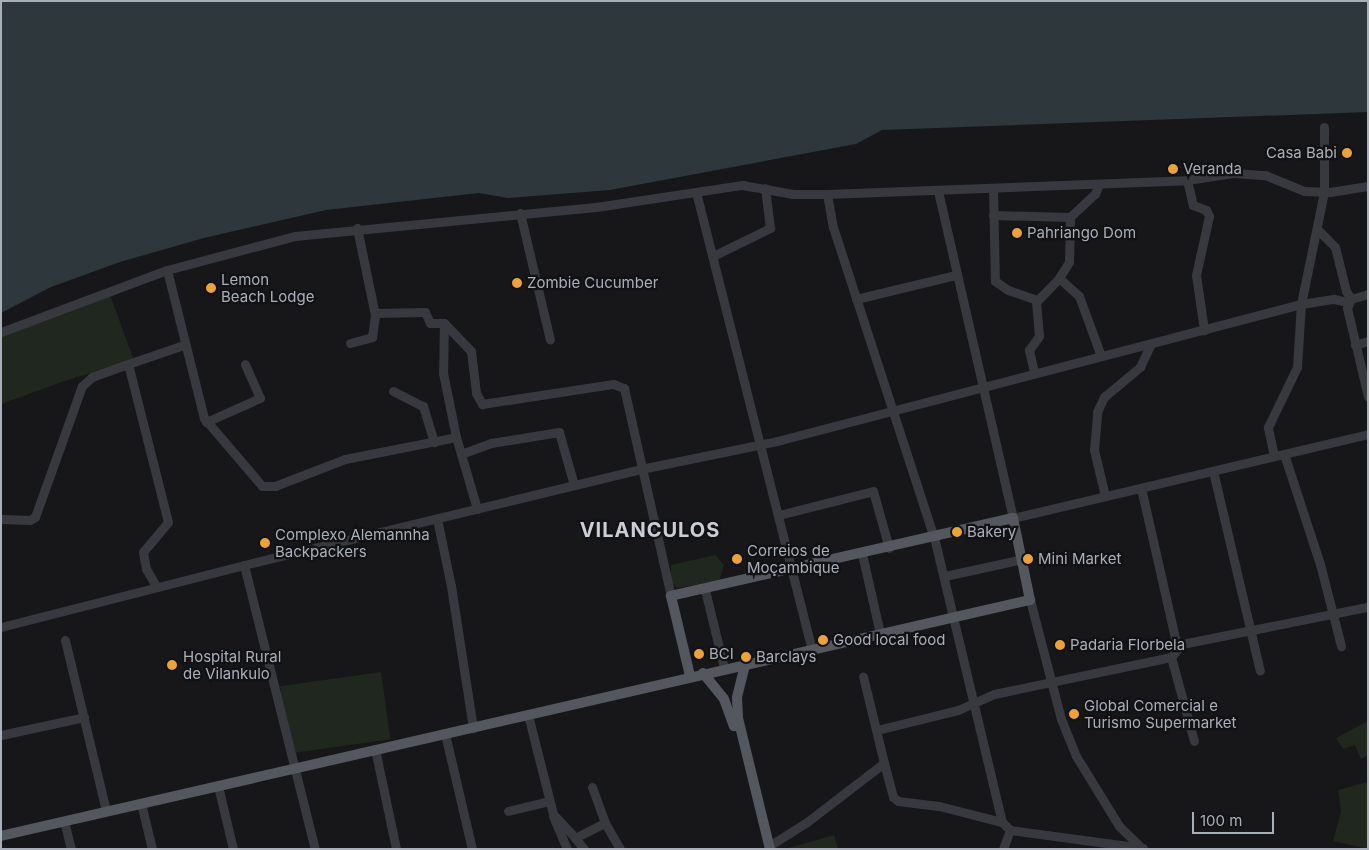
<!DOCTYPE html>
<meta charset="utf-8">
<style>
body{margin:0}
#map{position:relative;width:1369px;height:850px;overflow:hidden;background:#171719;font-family:Inter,sans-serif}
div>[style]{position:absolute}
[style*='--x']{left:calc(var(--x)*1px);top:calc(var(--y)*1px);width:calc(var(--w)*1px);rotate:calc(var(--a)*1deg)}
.green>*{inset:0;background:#1f271f;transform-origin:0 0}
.water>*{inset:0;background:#2d373c}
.minor>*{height:9px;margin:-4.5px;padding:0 4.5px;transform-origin:4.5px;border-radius:4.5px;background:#38393e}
.major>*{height:10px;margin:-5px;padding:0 5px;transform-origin:5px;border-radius:5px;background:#54575d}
.dots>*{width:14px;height:14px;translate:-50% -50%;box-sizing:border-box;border:2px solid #121214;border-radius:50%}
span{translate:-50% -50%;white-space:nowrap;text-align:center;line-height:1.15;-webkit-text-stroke:4.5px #121214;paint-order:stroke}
.poi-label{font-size:15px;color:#a9afb8}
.right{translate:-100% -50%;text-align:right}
.left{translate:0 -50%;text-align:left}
.district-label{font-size:20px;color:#caced4;font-weight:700;letter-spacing:1px}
.frame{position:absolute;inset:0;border:2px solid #a9afb8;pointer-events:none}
.scale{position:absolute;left:1192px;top:812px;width:82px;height:22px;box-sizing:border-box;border:2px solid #a9afb8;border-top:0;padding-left:6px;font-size:15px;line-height:18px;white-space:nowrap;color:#a9afb8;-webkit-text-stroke:4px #121214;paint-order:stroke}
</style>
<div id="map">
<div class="green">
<div style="clip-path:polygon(110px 295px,135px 363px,76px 377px,1px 404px,1px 337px)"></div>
<div style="clip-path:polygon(715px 555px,724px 565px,719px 581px,677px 588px,671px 582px,671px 565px)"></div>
<div style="left:381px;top:672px;width:68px;height:102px;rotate:82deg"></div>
<div style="clip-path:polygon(1368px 721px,1368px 755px,1361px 759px,1355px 745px,1343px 749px,1336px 738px)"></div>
<div style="clip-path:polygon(1368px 782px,1368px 849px,1333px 841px,1341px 811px,1338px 790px)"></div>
<div style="clip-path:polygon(834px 835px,838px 849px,785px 849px)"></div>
</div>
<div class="water">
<div style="clip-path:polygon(1px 1px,1368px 1px,1368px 112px,882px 130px,856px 144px,610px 190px,508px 198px,479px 193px,326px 210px,204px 238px,120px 262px,51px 287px,1px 313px)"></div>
</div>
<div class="minor">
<div style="--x:1187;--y:180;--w:26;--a:77"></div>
<div style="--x:1193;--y:205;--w:14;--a:21"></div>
<div style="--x:1206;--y:210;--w:7;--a:63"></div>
<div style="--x:1209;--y:216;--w:60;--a:102.4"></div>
<div style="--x:1196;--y:275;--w:56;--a:81.7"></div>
<div style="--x:993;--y:188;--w:93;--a:88.8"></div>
<div style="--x:995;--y:281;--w:16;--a:35"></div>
<div style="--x:1008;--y:290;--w:31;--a:19"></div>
<div style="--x:938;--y:191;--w:335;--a:77.1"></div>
<div style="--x:1013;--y:518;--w:365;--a:-13.3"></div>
<div style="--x:696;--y:192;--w:471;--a:75.8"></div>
<div style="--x:827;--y:194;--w:34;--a:80"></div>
<div style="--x:833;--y:227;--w:326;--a:72"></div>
<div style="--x:934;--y:537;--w:293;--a:76.6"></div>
<div style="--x:1002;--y:822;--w:11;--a:45"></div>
<div style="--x:1010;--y:830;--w:134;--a:7.7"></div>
<div style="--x:520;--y:213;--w:130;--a:76.7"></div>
<div style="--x:993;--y:215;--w:77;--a:1.5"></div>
<div style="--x:1317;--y:229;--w:25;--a:45"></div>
<div style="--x:1335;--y:247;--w:45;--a:76"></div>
<div style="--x:1346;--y:291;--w:9;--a:58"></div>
<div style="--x:713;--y:256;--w:64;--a:-26.2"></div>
<div style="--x:770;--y:228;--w:40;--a:-97.1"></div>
<div style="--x:167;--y:270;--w:153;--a:76"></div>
<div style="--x:204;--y:418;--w:89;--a:49.5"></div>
<div style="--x:262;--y:486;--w:13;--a:0"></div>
<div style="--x:275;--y:486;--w:75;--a:-21.1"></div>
<div style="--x:345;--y:459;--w:113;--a:-11.2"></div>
<div style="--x:1059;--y:278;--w:27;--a:42"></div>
<div style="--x:1079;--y:296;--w:64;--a:69.9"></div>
<div style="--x:1368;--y:294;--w:18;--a:164"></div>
<div style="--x:1351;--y:299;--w:10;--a:114"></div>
<div style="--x:1347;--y:308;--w:91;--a:76.7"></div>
<div style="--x:856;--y:299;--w:103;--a:-13.5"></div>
<div style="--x:375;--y:313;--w:50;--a:-1.1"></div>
<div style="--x:425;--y:312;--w:12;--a:66"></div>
<div style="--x:430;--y:323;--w:14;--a:0"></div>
<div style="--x:444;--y:323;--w:39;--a:46"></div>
<div style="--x:471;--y:351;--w:42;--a:83.2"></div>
<div style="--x:476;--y:393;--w:13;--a:61"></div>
<div style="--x:482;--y:404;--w:133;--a:-8.7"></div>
<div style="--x:613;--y:384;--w:12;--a:20"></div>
<div style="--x:624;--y:388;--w:213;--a:77.3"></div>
<div style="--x:444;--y:323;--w:50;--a:91.1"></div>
<div style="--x:443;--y:373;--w:65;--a:78.5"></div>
<div style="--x:456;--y:437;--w:75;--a:73.7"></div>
<div style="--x:1;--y:332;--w:177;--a:-20.5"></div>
<div style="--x:167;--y:270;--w:132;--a:-14.9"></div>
<div style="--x:295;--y:236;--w:302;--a:-5.5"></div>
<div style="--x:596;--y:207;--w:148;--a:-8.6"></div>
<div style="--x:742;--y:185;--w:52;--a:10"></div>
<div style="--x:793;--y:194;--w:34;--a:0"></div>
<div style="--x:827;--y:194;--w:360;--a:-2.2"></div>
<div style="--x:1187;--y:180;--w:48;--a:-8.5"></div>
<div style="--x:1234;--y:173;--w:31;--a:4"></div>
<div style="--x:1265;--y:175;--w:42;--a:22.3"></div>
<div style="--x:1304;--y:191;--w:26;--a:2"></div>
<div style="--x:1330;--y:192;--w:38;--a:-9"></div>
<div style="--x:350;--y:343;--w:23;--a:-15"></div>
<div style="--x:372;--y:337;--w:22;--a:-82"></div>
<div style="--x:375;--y:315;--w:89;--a:-101.7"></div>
<div style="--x:1355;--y:345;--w:14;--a:-17"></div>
<div style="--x:1034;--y:372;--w:23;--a:-103"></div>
<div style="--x:1029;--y:350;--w:17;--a:-54"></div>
<div style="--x:1039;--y:336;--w:34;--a:-95"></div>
<div style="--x:1036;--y:302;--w:33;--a:-46"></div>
<div style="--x:1059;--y:278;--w:19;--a:-58"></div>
<div style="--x:1069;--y:262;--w:45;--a:-88.7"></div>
<div style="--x:1070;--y:217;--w:34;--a:-43"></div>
<div style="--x:1095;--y:194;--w:11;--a:-68"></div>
<div style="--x:393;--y:391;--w:34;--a:27"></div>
<div style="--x:423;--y:406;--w:38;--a:73"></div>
<div style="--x:206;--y:422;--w:59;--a:-24"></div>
<div style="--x:260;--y:398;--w:37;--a:-114"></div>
<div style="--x:461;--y:454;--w:32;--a:-20"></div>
<div style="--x:491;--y:443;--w:69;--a:-9.2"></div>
<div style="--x:559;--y:432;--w:55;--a:74.2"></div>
<div style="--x:1284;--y:454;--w:116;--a:71.9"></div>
<div style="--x:1320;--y:564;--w:85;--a:75.6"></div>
<div style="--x:1274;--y:456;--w:30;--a:-102"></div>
<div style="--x:1268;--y:427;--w:67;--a:-64.2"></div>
<div style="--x:1297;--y:367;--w:63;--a:-86.4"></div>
<div style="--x:1301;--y:304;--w:114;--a:-78.4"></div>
<div style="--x:1324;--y:192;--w:65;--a:-90"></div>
<div style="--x:1213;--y:471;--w:205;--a:76.8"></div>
<div style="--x:1141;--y:488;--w:163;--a:77.2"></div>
<div style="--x:1105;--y:496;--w:47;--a:-103.4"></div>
<div style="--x:1094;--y:450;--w:38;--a:-85"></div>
<div style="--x:1097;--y:412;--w:17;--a:-65"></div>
<div style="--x:1104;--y:397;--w:47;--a:-39.8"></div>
<div style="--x:1140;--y:367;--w:26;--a:-65"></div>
<div style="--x:779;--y:515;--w:97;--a:-14.3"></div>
<div style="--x:873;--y:491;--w:59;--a:74.3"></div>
<div style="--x:1;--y:519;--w:29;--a:2"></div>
<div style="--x:30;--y:520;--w:6;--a:-31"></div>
<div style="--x:35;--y:517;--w:139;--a:-70.3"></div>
<div style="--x:82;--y:386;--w:13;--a:-42"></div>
<div style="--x:92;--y:377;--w:38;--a:-20"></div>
<div style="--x:437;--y:519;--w:68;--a:78.2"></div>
<div style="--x:451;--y:586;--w:144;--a:81.2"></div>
<div style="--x:862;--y:554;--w:81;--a:77.2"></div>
<div style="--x:244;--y:565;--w:293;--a:76"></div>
<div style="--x:945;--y:576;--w:79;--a:-12.4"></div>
<div style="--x:156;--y:586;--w:20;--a:-120"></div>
<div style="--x:146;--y:569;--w:17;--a:-100"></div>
<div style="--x:143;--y:552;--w:39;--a:-50"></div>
<div style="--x:168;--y:522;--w:163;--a:-104.2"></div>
<div style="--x:128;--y:364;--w:61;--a:-19"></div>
<div style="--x:705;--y:590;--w:80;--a:76.3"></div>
<div style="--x:1030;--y:600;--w:123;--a:75.4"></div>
<div style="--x:1061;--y:719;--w:40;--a:68"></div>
<div style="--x:1076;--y:756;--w:82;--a:58.4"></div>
<div style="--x:1119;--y:826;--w:29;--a:44"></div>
<div style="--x:1;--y:627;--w:251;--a:-14.3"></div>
<div style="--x:244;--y:565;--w:408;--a:-13.6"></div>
<div style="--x:641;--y:469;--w:139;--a:-11.6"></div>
<div style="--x:777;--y:441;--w:542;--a:-14.65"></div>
<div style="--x:1301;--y:304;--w:33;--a:-9"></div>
<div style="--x:1334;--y:299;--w:13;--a:13"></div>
<div style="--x:65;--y:640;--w:176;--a:76.5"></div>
<div style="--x:1171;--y:657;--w:87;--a:74.7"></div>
<div style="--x:528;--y:715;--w:102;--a:75.8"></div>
<div style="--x:553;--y:814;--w:33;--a:47"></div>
<div style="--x:575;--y:838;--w:34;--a:-27"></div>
<div style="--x:605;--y:823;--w:30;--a:60"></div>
<div style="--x:877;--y:730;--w:83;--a:-13.9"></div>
<div style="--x:958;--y:710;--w:39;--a:-24"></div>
<div style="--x:994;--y:694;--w:181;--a:-11.8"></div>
<div style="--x:1171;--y:657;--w:17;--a:-50"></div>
<div style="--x:1182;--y:644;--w:190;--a:-11.3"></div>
<div style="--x:445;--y:734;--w:118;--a:76.8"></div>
<div style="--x:1;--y:735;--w:85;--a:-12.2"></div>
<div style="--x:375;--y:749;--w:102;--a:78.1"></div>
<div style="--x:884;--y:763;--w:35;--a:75"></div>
<div style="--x:893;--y:797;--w:6;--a:39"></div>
<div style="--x:898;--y:801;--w:41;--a:7"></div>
<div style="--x:939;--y:806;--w:65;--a:14.3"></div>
<div style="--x:218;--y:786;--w:65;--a:76.6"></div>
<div style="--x:592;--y:787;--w:38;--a:70"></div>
<div style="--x:141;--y:803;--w:47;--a:76.6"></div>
<div style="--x:508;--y:811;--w:42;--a:-13.7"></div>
<div style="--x:553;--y:816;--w:36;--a:67"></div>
<div style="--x:64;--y:821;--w:29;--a:76"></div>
<div style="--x:575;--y:838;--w:14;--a:51"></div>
<div style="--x:769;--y:846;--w:45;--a:-32.3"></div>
<div style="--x:807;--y:822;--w:97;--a:-37.5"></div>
<div style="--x:884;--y:763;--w:89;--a:-103.6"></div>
<div style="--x:1003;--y:849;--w:20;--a:-70"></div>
</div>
<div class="major">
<div style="--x:745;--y:665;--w:34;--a:104"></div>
<div style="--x:737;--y:698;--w:20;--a:87"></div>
<div style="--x:738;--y:718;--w:135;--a:76.3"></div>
<div style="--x:703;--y:673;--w:33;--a:51"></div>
<div style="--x:724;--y:699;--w:29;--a:70"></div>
<div style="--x:1;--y:836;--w:1056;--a:-12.92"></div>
<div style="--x:1030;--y:600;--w:84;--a:-101.7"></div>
<div style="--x:1013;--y:518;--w:351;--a:167.2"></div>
<div style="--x:671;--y:596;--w:82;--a:76.6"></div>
</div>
<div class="dots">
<div style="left:1347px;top:153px;background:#eca23b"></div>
<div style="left:1173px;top:169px;background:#eca23b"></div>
<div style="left:1017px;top:233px;background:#eca23b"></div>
<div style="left:517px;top:283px;background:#eca23b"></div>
<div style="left:211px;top:288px;background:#eca23b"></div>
<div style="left:957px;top:532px;background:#eca23b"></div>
<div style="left:265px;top:543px;background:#eca23b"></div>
<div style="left:737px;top:559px;background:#eca23b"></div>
<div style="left:1028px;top:559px;background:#eca23b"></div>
<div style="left:823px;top:640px;background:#eca23b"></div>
<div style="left:1060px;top:645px;background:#eca23b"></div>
<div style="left:699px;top:654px;background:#eca23b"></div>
<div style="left:746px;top:657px;background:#eca23b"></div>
<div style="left:172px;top:665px;background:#eca23b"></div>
<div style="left:1074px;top:714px;background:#eca23b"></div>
</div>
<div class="poi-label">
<span class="right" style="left:1337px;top:153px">Casa Babi</span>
<span class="left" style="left:1183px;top:169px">Veranda</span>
<span class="left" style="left:1027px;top:233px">Pahriango Dom</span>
<span class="left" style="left:221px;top:288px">Lemon<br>Beach Lodge</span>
<span class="left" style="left:527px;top:283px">Zombie Cucumber</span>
<span class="left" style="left:967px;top:532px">Bakery</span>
<span class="left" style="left:275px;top:543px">Complexo Alemannha<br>Backpackers</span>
<span class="left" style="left:747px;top:559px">Correios de<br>Moçambique</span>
<span class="left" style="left:1038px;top:559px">Mini Market</span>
<span class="left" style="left:833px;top:640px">Good local food</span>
<span class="left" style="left:1070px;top:645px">Padaria Florbela</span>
<span class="left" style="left:709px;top:654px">BCI</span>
<span class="left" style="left:183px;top:665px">Hospital Rural<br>de Vilankulo</span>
<span class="left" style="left:756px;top:657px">Barclays</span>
<span class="left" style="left:1084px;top:714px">Global Comercial e<br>Turismo Supermarket</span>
</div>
<div class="district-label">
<span style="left:650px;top:530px">VILANCULOS</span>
</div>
<div class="frame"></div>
<div class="scale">100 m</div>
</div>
